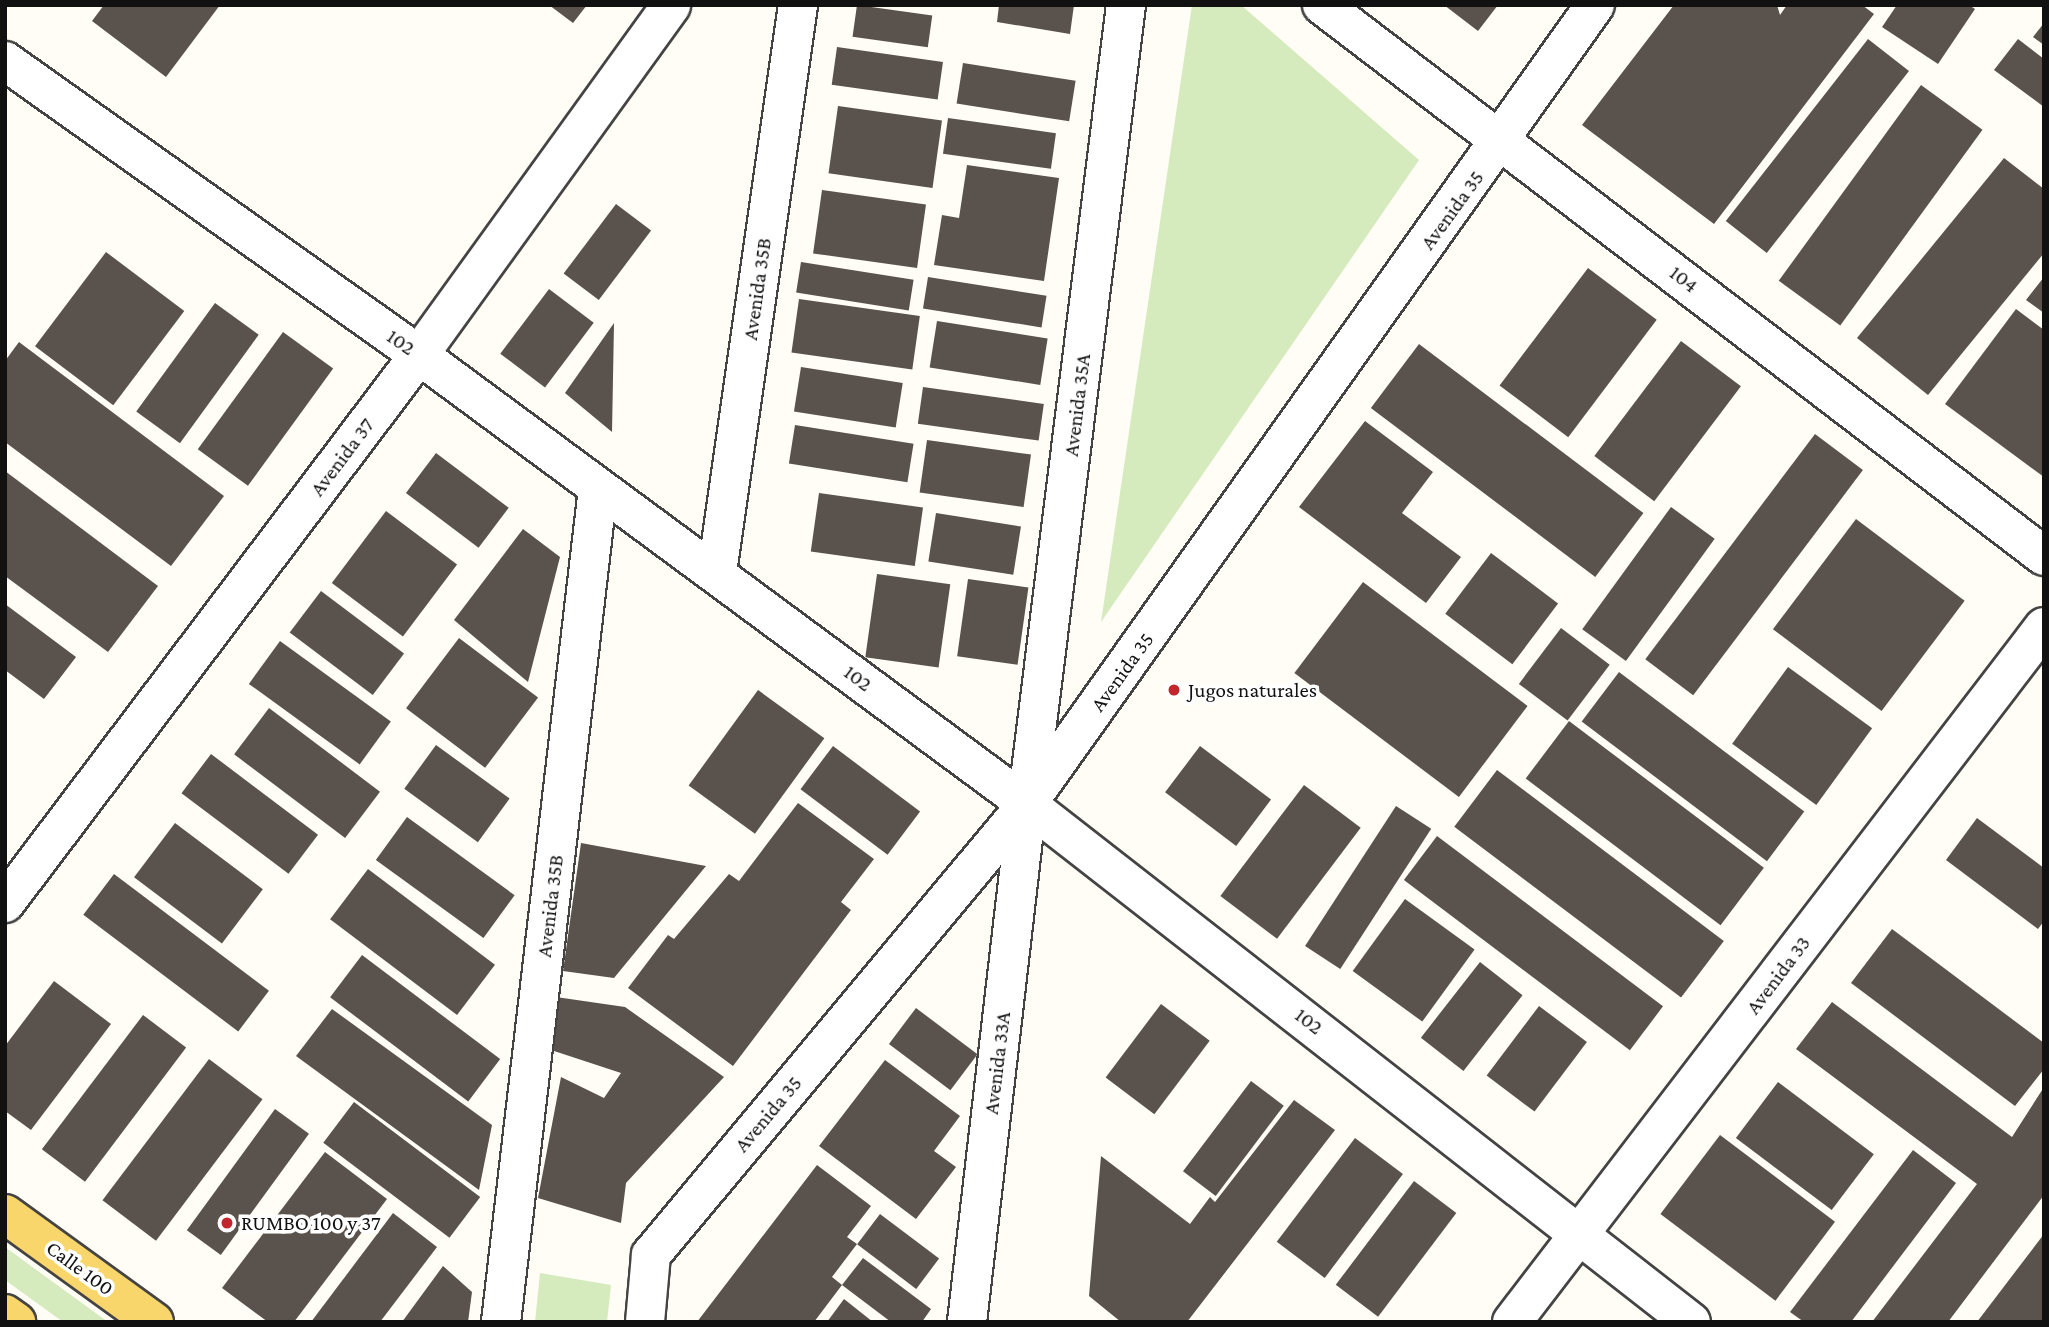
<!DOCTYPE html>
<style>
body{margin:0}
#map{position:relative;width:2049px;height:1327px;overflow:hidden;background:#fffdf5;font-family:"Crimson Pro",serif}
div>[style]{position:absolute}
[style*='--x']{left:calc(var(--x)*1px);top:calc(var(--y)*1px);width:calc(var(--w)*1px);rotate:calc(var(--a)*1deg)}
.green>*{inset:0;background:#d5ebbd}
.building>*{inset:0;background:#5a524d;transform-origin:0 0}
.roads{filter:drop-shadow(2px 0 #444) drop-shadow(-2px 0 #444) drop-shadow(0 2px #444) drop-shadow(0 -2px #444)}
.minor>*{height:38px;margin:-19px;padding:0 19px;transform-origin:19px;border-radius:19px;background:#fff}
.tertiary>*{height:38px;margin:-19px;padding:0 19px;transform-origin:19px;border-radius:19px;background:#fff}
.primary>*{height:38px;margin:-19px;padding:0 19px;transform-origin:19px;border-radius:19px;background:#f9d66b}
.dots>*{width:19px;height:19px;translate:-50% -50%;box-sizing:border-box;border:4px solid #fff;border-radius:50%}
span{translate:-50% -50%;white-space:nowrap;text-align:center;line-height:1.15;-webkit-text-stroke:7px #fff;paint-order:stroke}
.street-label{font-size:21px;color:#111}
.poi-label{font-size:21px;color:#111}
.left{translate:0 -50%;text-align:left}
.frame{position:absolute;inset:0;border:7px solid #111;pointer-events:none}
</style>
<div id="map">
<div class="green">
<div style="clip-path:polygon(1192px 5px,1241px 5px,1419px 160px,1101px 622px)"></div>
<div style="clip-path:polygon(5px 1247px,108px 1322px,63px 1322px,5px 1280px)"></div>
<div style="clip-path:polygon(540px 1273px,611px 1285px,607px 1322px,535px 1322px)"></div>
</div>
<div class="building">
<div style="clip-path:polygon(104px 5px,220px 5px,166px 77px,92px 21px)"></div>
<div style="clip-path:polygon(549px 5px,587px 5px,573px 23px)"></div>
<div style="left:857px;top:5px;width:76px;height:32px;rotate:8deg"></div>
<div style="clip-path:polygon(999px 5px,1074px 5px,1070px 34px,997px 22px)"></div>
<div style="clip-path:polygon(1444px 5px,1498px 5px,1478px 31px)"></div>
<div style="clip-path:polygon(1674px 5px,1777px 5px,1780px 15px,1787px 5px,1862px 5px,1874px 14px,1714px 224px,1582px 125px)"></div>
<div style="clip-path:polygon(1897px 5px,1969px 5px,1975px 9px,1938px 64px,1882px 27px)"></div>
<div style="clip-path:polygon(2044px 23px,2044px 45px,2033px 37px)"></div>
<div style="left:1868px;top:39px;width:52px;height:231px;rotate:38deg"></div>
<div style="clip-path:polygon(2018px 39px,2044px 59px,2044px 107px,1994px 70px)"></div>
<div style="left:837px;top:47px;width:107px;height:38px;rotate:8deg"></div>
<div style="left:963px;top:63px;width:114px;height:41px;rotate:9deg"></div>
<div style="left:1921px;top:85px;width:76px;height:242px;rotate:36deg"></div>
<div style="left:838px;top:106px;width:105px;height:68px;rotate:8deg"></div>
<div style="left:948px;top:118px;width:109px;height:36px;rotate:8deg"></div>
<div style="clip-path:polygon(2004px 158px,2044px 189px,2044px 253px,1928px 395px,1857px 338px)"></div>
<div style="clip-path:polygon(967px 165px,1059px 178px,1044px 281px,934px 265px,942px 215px,959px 218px)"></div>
<div style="left:822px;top:190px;width:105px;height:64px;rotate:8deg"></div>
<div style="left:616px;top:204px;width:44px;height:87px;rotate:37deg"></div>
<div style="left:106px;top:252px;width:98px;height:118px;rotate:37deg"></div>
<div style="left:801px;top:262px;width:114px;height:31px;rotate:9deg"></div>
<div style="left:1588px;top:268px;width:86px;height:147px;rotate:37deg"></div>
<div style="left:928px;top:277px;width:120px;height:32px;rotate:9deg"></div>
<div style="clip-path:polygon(2044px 277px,2044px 313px,2026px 300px)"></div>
<div style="left:549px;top:289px;width:56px;height:81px;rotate:37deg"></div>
<div style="left:799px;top:299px;width:122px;height:54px;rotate:8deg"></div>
<div style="left:215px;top:303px;width:54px;height:134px;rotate:36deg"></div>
<div style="clip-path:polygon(2016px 309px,2044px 330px,2044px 477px,1945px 404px)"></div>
<div style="left:937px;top:321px;width:112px;height:47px;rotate:9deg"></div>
<div style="clip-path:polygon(614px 323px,612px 432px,565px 393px)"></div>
<div style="left:283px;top:332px;width:62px;height:145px;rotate:36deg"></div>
<div style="left:1681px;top:341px;width:75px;height:144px;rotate:37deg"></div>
<div style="clip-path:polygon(19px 342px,224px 496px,171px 566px,5px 442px,5px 361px)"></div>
<div style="left:1419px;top:344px;width:281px;height:80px;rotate:37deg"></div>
<div style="left:801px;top:367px;width:103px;height:45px;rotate:9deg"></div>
<div style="left:923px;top:387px;width:122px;height:37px;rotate:8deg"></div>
<div style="clip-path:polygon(1365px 421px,1433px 472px,1402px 513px,1461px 557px,1426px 603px,1299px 507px)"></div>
<div style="left:795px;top:425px;width:120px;height:39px;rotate:9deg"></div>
<div style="left:1815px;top:434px;width:60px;height:282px;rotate:37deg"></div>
<div style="left:927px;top:440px;width:105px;height:53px;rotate:8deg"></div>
<div style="left:436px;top:453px;width:91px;height:50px;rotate:37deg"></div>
<div style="clip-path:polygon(5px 471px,158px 586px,108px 652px,5px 576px)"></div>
<div style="left:819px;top:493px;width:105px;height:59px;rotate:8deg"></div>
<div style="left:1671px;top:507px;width:54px;height:151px;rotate:36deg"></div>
<div style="left:386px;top:511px;width:89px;height:90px;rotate:37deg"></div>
<div style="left:936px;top:513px;width:86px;height:49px;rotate:9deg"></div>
<div style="left:1856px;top:519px;width:136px;height:138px;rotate:37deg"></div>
<div style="clip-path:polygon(523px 529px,560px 557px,528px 682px,454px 620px)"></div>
<div style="left:1491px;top:553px;width:84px;height:76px;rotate:37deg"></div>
<div style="left:877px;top:574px;width:74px;height:84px;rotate:8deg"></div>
<div style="left:968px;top:579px;width:61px;height:78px;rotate:8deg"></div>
<div style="left:1363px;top:582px;width:206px;height:114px;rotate:37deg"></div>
<div style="left:321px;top:591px;width:104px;height:52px;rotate:37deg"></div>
<div style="clip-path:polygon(5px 604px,76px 657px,44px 699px,5px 670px)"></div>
<div style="left:1561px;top:628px;width:61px;height:70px;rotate:37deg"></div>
<div style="left:459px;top:638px;width:99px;height:88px;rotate:37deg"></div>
<div style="left:280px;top:641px;width:137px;height:53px;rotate:36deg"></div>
<div style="left:1788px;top:667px;width:104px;height:95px;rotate:36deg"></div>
<div style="left:1619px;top:672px;width:232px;height:62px;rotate:37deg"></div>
<div style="left:758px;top:690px;width:82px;height:118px;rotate:36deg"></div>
<div style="left:269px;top:708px;width:139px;height:58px;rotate:37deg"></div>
<div style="left:1569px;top:721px;width:244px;height:72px;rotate:37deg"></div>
<div style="left:436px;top:745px;width:91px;height:54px;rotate:36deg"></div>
<div style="left:833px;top:746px;width:109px;height:54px;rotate:37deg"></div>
<div style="left:1200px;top:746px;width:89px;height:58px;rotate:37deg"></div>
<div style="left:211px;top:754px;width:134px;height:49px;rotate:37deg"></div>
<div style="left:1497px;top:770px;width:284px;height:71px;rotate:37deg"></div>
<div style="left:1304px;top:785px;width:71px;height:139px;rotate:37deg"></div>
<div style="clip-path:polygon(798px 803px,874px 859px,841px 902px,851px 910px,733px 1066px,628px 988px,668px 935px,674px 939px,729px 874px,739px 881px)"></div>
<div style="left:1396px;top:806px;width:42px;height:167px;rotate:33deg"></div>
<div style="left:407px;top:817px;width:133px;height:53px;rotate:36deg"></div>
<div style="clip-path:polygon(1977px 818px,2044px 868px,2044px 921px,2038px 929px,1946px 860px)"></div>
<div style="left:175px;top:823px;width:110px;height:68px;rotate:37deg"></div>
<div style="left:1437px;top:836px;width:283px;height:55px;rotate:37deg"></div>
<div style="clip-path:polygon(581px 843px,706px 866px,614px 978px,563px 971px)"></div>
<div style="left:368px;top:869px;width:159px;height:63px;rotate:37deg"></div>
<div style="left:114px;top:874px;width:194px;height:51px;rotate:37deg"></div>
<div style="left:1405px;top:899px;width:86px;height:89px;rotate:36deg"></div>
<div style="clip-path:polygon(1892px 929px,2044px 1043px,2044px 1069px,2015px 1106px,1851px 983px)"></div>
<div style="left:362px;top:955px;width:173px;height:53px;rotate:37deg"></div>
<div style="left:1480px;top:962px;width:54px;height:96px;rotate:38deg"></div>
<div style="clip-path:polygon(54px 981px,111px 1024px,31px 1130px,5px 1111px,5px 1046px)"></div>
<div style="clip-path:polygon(556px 997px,625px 1007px,724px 1077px,626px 1183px,621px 1223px,538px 1198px,561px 1077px,604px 1098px,621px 1073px,548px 1049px)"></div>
<div style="clip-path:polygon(1832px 1002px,2012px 1137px,2044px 1087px,2044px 1195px,1948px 1322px,1872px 1322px,1977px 1184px,1796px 1049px)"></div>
<div style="left:1161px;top:1004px;width:61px;height:92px;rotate:37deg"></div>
<div style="left:1539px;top:1006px;width:60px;height:87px;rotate:37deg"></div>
<div style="left:916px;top:1008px;width:77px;height:45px;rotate:37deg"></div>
<div style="clip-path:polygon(332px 1009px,492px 1125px,479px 1190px,296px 1056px)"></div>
<div style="left:143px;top:1015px;width:54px;height:168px;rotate:37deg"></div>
<div style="left:209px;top:1059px;width:67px;height:177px;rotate:37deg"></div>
<div style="clip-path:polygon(885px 1060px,960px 1116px,934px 1151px,956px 1167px,916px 1219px,819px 1146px)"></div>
<div style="left:1251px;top:1081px;width:41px;height:113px;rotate:37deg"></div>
<div style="left:1778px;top:1082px;width:120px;height:70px;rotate:37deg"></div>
<div style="clip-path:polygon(1294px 1100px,1335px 1130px,1187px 1322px,1121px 1322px,1089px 1296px,1101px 1156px,1190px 1224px,1210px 1197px,1215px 1202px)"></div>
<div style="left:354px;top:1102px;width:158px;height:51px;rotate:37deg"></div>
<div style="left:275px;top:1109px;width:42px;height:150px;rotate:36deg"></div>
<div style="left:1720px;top:1135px;width:144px;height:99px;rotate:37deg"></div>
<div style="left:1355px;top:1138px;width:60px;height:130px;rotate:37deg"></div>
<div style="clip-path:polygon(1913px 1150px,1956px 1183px,1851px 1322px,1804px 1322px,1790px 1312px)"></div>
<div style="clip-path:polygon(325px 1152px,387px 1199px,294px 1322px,268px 1322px,222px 1288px)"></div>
<div style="clip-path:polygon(817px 1165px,871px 1206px,847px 1237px,857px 1244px,832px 1277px,842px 1285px,814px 1322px,697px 1322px)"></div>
<div style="left:1414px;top:1181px;width:53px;height:130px;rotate:37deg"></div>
<div style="clip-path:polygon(393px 1213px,437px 1247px,380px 1322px,311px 1322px)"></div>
<div style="left:880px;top:1214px;width:74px;height:38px;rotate:37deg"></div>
<div style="clip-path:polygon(2044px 1234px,2044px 1322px,1977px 1322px)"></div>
<div style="clip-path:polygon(863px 1258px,931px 1309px,922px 1322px,891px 1322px,842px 1285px)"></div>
<div style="clip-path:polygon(443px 1266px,472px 1292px,468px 1322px,402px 1322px)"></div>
<div style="clip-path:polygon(844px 1299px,873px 1322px,827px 1322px)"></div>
</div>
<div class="roads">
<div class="minor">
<div style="--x:1322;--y:5;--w:908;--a:37.35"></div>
<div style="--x:5;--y:61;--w:508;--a:35.38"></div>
<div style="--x:419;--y:355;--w:756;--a:36.45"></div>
<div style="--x:1027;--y:804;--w:842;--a:37.96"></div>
<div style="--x:717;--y:572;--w:573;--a:-81.87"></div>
<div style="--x:5;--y:903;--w:687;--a:-52.93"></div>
<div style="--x:419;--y:355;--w:431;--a:-54.2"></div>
<div style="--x:501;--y:1322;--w:839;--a:-83.36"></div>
<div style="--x:645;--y:1322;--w:67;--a:-84.9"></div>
<div style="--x:651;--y:1255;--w:587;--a:-50.18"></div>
<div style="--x:1027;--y:804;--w:805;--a:-82.94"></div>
<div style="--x:1512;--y:1322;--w:875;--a:-52.57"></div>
</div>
<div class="tertiary">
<div style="--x:967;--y:1322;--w:521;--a:-83.39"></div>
<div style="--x:1027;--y:804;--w:980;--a:-54.59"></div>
</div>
<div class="primary">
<div style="--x:5;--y:1214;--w:184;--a:35.9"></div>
<div style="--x:5;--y:1314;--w:14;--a:36"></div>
</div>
</div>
<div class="dots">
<div style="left:1174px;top:690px;background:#c4262e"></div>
<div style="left:227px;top:1223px;background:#c4262e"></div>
</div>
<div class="street-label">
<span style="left:1452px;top:210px;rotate:-54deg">Avenida 35</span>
<span style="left:1684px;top:279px;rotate:38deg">104</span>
<span style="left:757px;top:289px;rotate:-82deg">Avenida 35B</span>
<span style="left:401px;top:342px;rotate:35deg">102</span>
<span style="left:1077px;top:405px;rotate:-83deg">Avenida 35A</span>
<span style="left:342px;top:457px;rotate:-53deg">Avenida 37</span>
<span style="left:1122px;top:672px;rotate:-54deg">Avenida 35</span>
<span style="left:858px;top:678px;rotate:37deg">102</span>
<span style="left:550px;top:906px;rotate:-83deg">Avenida 35B</span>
<span style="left:1778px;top:975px;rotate:-53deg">Avenida 33</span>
<span style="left:1309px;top:1021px;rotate:38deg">102</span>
<span style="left:997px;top:1063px;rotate:-83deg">Avenida 33A</span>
<span style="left:768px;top:1114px;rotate:-50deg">Avenida 35</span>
<span style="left:80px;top:1268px;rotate:36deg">Calle 100</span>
</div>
<div class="poi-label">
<span class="left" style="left:1188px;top:690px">Jugos naturales</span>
<span class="left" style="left:241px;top:1223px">RUMBO 100 y 37</span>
</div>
<div class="frame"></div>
</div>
